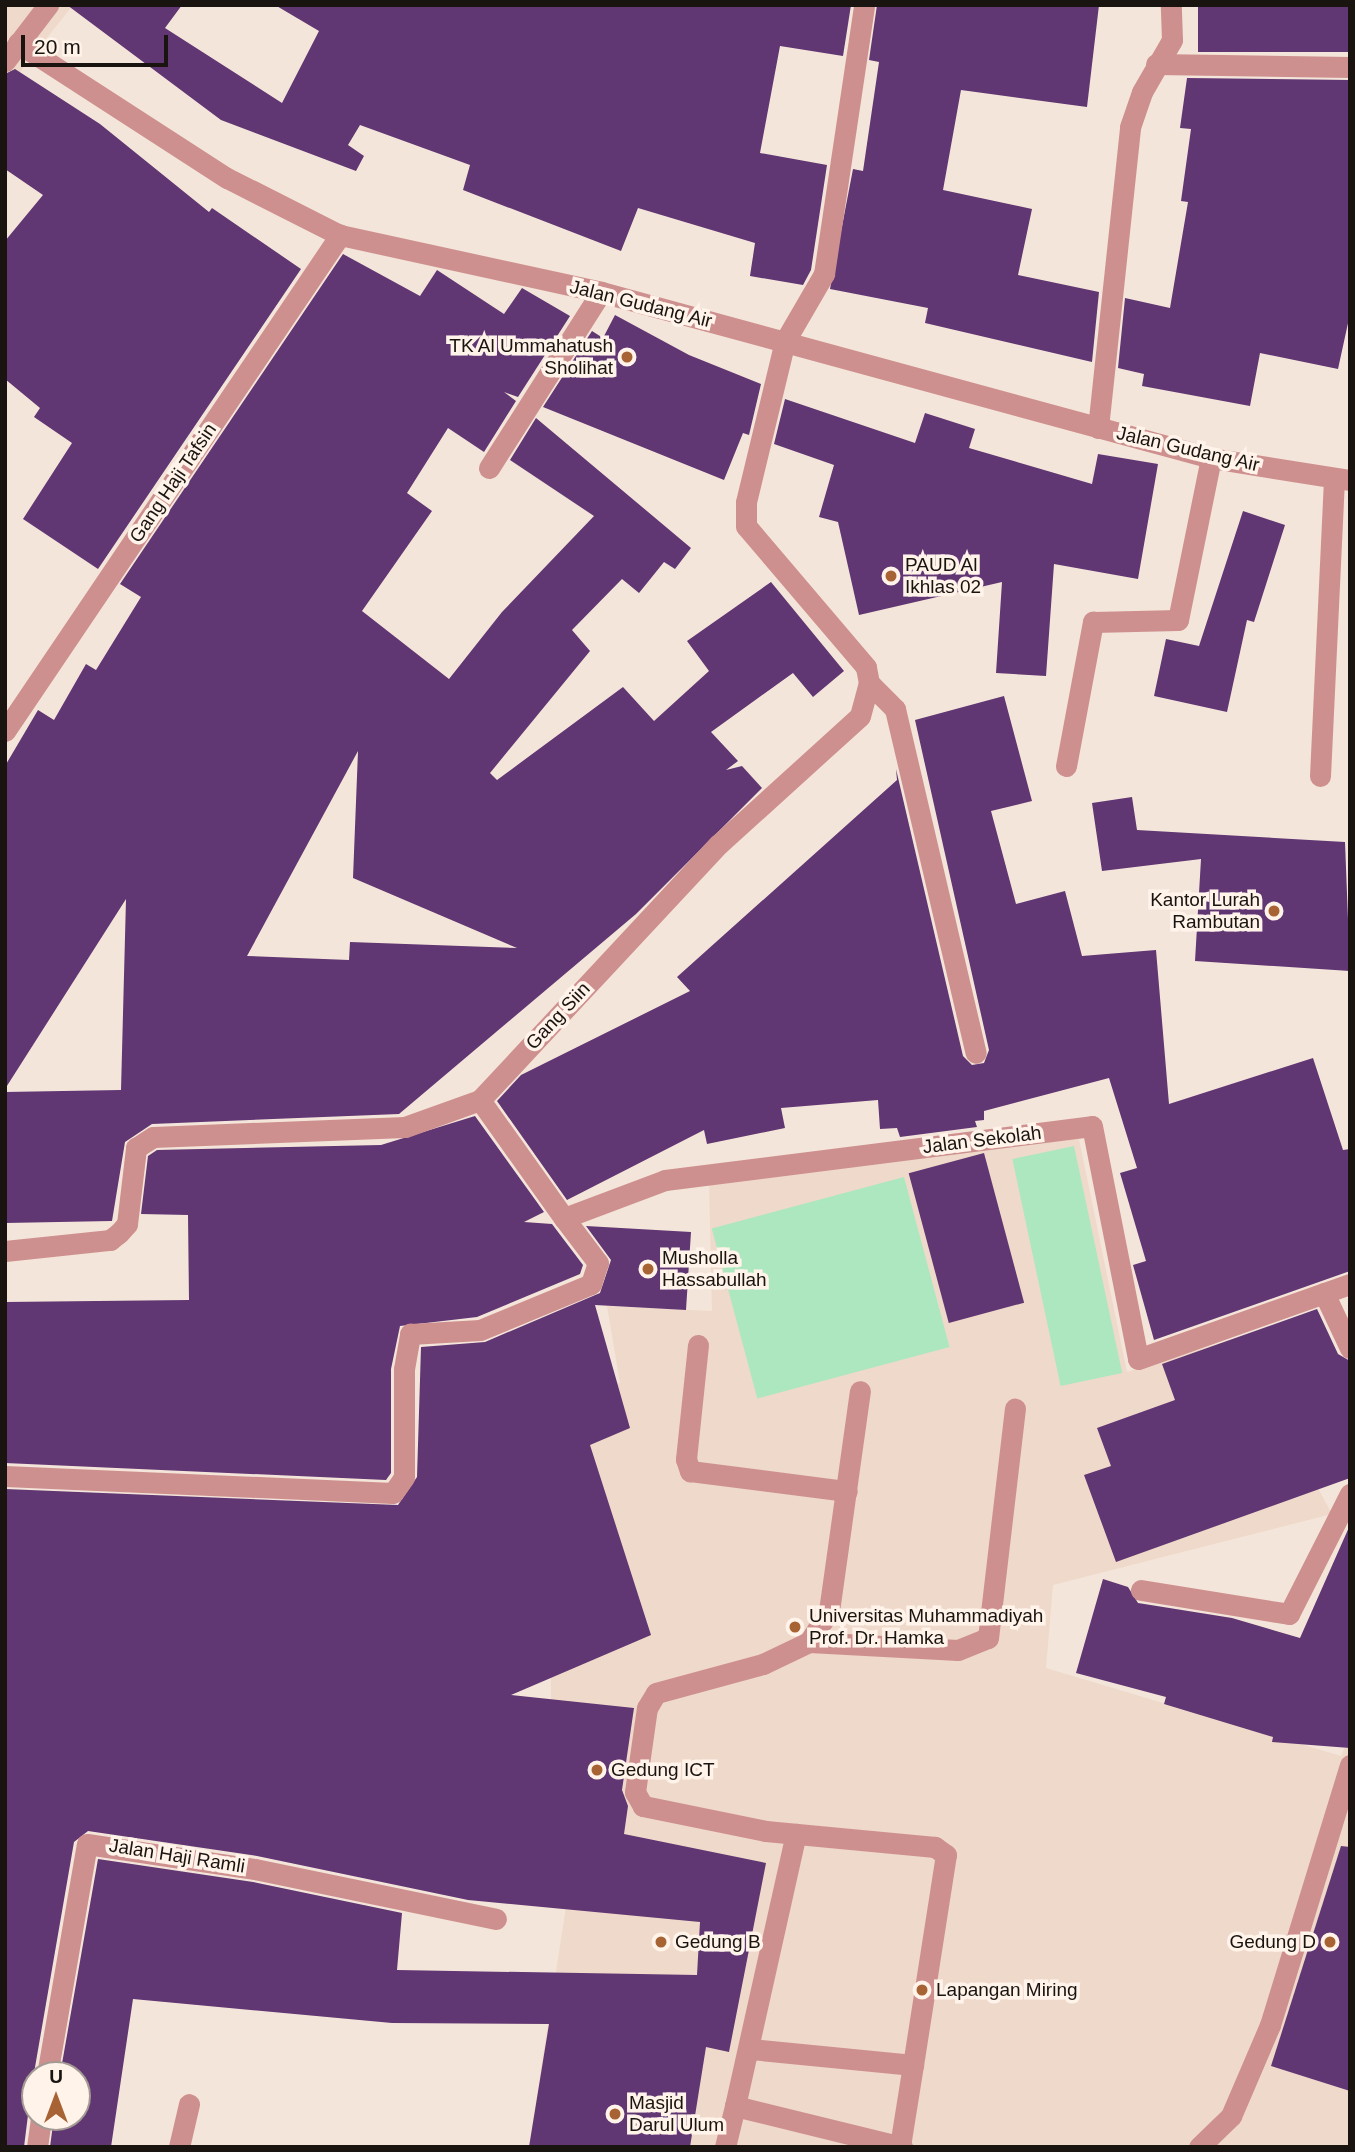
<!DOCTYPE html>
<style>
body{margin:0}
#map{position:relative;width:1355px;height:2152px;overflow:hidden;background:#f4e5da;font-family:Arial,sans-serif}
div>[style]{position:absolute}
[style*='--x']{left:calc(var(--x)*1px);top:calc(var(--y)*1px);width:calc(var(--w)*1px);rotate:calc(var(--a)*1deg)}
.built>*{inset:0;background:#efd9ca}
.green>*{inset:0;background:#ade7bf;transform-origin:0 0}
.building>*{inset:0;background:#603673;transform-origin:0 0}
.service>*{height:21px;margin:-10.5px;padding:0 10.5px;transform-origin:10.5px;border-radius:10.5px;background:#ce908f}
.minor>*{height:21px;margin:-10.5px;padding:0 10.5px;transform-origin:10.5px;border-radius:10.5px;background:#ce908f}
.dots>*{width:19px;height:19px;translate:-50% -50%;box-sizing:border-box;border:4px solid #fff3ea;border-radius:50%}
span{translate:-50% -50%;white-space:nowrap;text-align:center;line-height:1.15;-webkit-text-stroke:7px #fff3ea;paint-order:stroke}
.street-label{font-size:19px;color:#191410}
.poi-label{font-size:19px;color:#191410}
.right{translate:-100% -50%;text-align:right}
.left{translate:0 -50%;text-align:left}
.frame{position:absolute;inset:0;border:7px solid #191410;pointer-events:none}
.north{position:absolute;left:21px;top:2061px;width:70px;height:70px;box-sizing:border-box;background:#fff3ea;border:2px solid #a39a93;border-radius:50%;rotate:0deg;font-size:19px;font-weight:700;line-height:28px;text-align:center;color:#191410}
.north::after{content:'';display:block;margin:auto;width:24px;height:32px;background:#a76333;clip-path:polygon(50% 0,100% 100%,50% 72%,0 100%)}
.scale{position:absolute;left:21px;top:35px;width:147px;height:32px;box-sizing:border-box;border:4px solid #191410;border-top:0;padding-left:9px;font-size:21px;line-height:24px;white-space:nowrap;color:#191410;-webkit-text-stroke:5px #fff3ea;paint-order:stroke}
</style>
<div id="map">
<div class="built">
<div style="clip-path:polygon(5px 5px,73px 5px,5px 91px)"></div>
<div style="clip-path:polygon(1079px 1139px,1127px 1372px,1236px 1338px,1332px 1514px,1053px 1585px,1046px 1668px,1341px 1756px,1350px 1735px,1350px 2147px,529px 2147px,578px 1829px,551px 1820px,551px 1678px,527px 1414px,620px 1383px,607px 1306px,712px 1311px,709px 1179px)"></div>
</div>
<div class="green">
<div style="left:1074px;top:1146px;width:232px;height:63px;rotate:78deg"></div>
<div style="left:904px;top:1177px;width:176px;height:199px;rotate:75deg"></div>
</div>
<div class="building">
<div style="clip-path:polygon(67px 5px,182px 5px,165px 28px,282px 103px,319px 31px,275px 5px,851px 5px,843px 56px,780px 46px,760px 153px,827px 165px,811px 270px,803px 285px,750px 276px,755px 243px,638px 208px,621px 251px,463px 190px,470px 165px,360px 125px,348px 145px,364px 156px,356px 171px,221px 120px)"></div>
<div style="clip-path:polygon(877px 5px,1099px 5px,1087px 107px,961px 90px,943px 190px,1032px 209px,1018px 275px,1099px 292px,1092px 362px,925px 323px,928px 308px,830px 289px,853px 169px,863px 171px,879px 62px,869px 60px)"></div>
<div style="left:1198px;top:5px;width:152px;height:47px"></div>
<div style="clip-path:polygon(15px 69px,100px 124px,209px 212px,212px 208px,301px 269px,98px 569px,23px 519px,72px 443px,34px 417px,40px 408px,5px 379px,5px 241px,43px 195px,5px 169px,5px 74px)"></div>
<div style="clip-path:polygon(1187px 78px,1350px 80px,1350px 314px,1338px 369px,1260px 353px,1250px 406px,1142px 386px,1144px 374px,1118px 368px,1125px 298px,1170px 308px,1188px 202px,1181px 201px,1191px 129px,1180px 128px)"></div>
<div style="clip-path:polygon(evenodd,343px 254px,420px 296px,437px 270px,504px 314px,522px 288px,570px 316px,518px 397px,504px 392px,516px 401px,484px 452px,448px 428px,407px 493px,432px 511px,362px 611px,449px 679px,502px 612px,594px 516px,510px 460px,536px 418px,691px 548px,675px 569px,664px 562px,639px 593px,622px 579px,572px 630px,590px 651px,490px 773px,497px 780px,623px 687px,654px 721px,709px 671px,687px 641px,771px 582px,844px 671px,813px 697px,793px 673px,711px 732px,738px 761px,726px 770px,742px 766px,762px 788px,636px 914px,399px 1114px,152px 1124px,125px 1142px,112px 1221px,5px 1223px,5px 1092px,121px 1090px,126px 899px,5px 1089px,5px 766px,38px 710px,54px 720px,86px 664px,96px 670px,141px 597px,120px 584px,343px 254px,358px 751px,353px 878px,517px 948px,350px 942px,349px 960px,247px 956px,358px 751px)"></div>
<div style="clip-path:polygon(615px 315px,689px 355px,761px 384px,749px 435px,743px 433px,724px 480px,543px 407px,592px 331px,603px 338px)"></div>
<div style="clip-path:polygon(785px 399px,915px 443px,925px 413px,975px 429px,969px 448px,1092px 484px,1098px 454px,1158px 464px,1138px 579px,1054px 564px,1046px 676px,996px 673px,1002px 582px,859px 615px,838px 522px,819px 517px,834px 465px,774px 444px)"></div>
<div style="clip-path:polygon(1243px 511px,1285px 525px,1254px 622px,1247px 620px,1227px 712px,1154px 696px,1166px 639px,1199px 646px)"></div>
<div style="clip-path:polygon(1004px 696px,1032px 801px,991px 811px,1016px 904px,1065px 891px,1082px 956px,1156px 950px,1169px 1104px,1313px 1058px,1343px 1150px,1350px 1149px,1350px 1271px,1154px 1340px,1133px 1265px,1146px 1261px,1120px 1173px,1137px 1168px,1109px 1078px,984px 1111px,984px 1120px,975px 1121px,977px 1127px,900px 1137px,897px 1128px,880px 1129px,878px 1100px,781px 1108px,785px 1128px,707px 1144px,704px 1130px,567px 1200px,497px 1101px,521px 1075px,690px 991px,677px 977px,897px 780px,896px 769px,963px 1056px,972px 1065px,984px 1063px,989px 1050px,915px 720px)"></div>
<div style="clip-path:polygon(1132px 797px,1137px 830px,1345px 842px,1350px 971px,1195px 961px,1201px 859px,1102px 871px,1092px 803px)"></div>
<div style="clip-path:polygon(475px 1116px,544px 1212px,524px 1222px,552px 1224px,583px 1265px,580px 1274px,477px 1317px,400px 1326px,391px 1369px,391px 1473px,386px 1480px,5px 1463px,5px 1302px,189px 1300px,188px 1215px,141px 1214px,148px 1156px,157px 1150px,381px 1145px)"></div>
<div style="left:984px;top:1153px;width:155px;height:78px;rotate:75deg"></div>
<div style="clip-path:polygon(586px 1226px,691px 1232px,686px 1310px,595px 1305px,630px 1428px,590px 1445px,651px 1635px,511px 1695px,634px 1708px,622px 1790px,628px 1806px,624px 1834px,766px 1863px,729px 2052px,706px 2047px,690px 2147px,529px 2147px,549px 2024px,392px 2023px,133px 1999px,111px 2147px,50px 2147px,54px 2117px,77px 2117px,77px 2075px,60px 2075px,98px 1859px,253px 1882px,402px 1913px,397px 1970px,697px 1975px,700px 1922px,468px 1900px,257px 1856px,88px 1831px,74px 1842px,34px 2073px,35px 2106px,28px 2115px,24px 2147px,5px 2147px,5px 1489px,398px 1505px,417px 1477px,421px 1347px,485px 1342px,600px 1293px,611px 1260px)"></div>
<div style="clip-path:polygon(1317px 1309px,1338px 1354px,1350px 1361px,1350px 1478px,1116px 1562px,1084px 1475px,1111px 1466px,1097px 1428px,1175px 1400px,1162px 1364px)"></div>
<div style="clip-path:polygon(1350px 1525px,1350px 1748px,1272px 1742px,1273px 1737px,1164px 1704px,1166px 1697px,1076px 1673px,1103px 1579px,1128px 1587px,1138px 1603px,1232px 1618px,1300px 1638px)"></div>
<div style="clip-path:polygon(1341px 1846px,1350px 1847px,1350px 2091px,1271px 2066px)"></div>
</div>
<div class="service">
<div style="--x:785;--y:341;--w:78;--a:-59.8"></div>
<div style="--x:824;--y:274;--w:272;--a:-81.5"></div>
<div style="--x:1066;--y:766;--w:147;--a:-79.4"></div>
<div style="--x:1093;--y:622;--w:85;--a:-1.3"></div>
<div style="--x:1178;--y:620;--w:165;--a:-78.5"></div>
<div style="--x:1320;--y:776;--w:298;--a:-87.3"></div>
<div style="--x:698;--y:1345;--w:115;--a:96"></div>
<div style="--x:686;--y:1459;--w:13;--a:72"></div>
<div style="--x:690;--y:1471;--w:158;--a:7.3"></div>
<div style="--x:809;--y:1642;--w:149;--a:3.1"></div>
<div style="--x:958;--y:1650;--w:32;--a:-22"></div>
<div style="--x:988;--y:1638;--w:231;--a:-83.3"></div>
<div style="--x:750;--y:2049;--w:164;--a:5.6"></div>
<div style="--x:913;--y:2065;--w:213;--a:-81.1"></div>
<div style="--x:946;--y:1855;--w:14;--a:-144"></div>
<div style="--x:935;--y:1847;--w:170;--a:-174.6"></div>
<div style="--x:766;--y:1831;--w:126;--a:-168.5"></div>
<div style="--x:643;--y:1806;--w:16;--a:-120"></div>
<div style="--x:635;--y:1792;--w:85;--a:-81.9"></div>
<div style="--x:647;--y:1708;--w:17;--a:-59"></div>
<div style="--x:656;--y:1693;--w:111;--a:-15.2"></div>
<div style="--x:763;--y:1664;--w:51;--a:-25.6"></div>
<div style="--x:809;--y:1642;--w:37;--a:-57"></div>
<div style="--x:829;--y:1611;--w:222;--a:-82"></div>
<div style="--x:735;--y:2106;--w:279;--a:-77.4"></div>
<div style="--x:900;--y:2146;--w:82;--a:-80.9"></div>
<div style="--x:179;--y:2147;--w:44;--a:-76.9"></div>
<div style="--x:725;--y:2147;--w:42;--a:-76.3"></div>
<div style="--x:735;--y:2106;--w:172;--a:13.8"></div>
<div style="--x:1199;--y:2147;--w:45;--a:-44.1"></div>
<div style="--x:1231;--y:2116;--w:99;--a:-66.8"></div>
<div style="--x:1270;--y:2025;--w:272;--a:-72.9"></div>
</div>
<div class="minor">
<div style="--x:18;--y:43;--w:249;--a:32.9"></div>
<div style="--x:227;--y:178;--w:127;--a:26.8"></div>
<div style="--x:340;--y:235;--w:267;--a:12.3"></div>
<div style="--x:601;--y:292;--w:632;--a:15.22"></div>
<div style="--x:1211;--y:458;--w:141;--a:9"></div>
<div style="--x:5;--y:61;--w:71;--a:-52.5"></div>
<div style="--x:1156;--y:64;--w:194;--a:0.9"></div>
<div style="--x:1098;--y:428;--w:303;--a:-83.9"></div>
<div style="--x:1130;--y:127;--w:37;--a:-71"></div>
<div style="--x:1142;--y:92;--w:60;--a:-60"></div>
<div style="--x:1172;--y:40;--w:35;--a:-92"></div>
<div style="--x:489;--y:468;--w:209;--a:-57.5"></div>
<div style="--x:869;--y:683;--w:37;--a:45"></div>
<div style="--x:895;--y:709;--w:353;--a:76.8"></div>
<div style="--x:5;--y:731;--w:599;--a:-55.96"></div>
<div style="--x:480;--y:1100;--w:145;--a:54.6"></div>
<div style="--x:564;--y:1218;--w:108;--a:-20.6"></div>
<div style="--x:665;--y:1180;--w:430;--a:-7.2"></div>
<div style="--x:1092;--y:1126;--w:237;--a:78.8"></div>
<div style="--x:1138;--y:1359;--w:225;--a:-19.5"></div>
<div style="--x:5;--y:1251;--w:106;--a:-6"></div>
<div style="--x:110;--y:1240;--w:11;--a:-38"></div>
<div style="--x:119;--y:1233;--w:12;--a:-48"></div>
<div style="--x:127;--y:1224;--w:77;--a:-83.2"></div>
<div style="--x:136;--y:1148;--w:20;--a:-33"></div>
<div style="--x:153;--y:1137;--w:252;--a:-2.3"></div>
<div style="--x:405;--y:1127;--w:80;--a:-19.8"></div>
<div style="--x:480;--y:1100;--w:350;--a:-47"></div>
<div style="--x:719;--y:844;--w:190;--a:-42.2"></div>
<div style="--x:860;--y:716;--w:34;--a:-75"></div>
<div style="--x:869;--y:683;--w:16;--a:-101"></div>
<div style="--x:866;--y:667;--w:185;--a:-130.4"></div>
<div style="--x:746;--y:526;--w:24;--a:-90"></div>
<div style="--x:746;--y:502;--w:166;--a:-76.4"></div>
<div style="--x:1324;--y:1293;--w:61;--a:64.7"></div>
<div style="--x:5;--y:1476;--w:388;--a:2.5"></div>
<div style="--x:393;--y:1493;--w:19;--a:-55"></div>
<div style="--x:404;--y:1477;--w:108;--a:-90"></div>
<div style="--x:404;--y:1369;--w:36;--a:-80"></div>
<div style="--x:410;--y:1334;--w:70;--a:-3.3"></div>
<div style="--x:480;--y:1330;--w:120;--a:-22.5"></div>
<div style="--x:591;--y:1284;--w:22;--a:-72"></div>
<div style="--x:598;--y:1263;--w:56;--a:-127.1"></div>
<div style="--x:1141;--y:1590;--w:150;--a:9.2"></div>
<div style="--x:1289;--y:1614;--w:135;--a:-63.1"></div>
<div style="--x:47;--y:2075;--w:234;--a:-80.2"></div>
<div style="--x:87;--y:1844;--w:170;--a:8.5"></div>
<div style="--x:255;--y:1869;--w:246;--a:11.7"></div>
<div style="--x:37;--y:2147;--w:30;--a:-82"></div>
</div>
<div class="dots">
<div style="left:627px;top:357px;background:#a76333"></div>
<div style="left:891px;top:576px;background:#a76333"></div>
<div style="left:1274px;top:911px;background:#a76333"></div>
<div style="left:648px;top:1269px;background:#a76333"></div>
<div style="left:795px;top:1627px;background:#a76333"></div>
<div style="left:597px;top:1770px;background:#a76333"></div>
<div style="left:661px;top:1942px;background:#a76333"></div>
<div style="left:1330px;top:1942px;background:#a76333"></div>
<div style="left:922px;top:1990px;background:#a76333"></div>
<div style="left:615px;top:2114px;background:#a76333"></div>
</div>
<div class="street-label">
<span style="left:641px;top:304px;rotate:14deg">Jalan Gudang Air</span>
<span style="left:1188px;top:449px;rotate:13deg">Jalan Gudang Air</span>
<span style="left:173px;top:483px;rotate:-56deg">Gang Haji Tafsin</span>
<span style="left:558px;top:1016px;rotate:-47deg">Gang Siin</span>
<span style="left:982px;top:1140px;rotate:-7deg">Jalan Sekolah</span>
<span style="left:177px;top:1856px;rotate:9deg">Jalan Haji Ramli</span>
</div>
<div class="poi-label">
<span class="right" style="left:613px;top:357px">TK Al Ummahatush<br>Sholihat</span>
<span class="left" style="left:905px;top:576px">PAUD Al<br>Ikhlas 02</span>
<span class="right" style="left:1260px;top:911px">Kantor Lurah<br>Rambutan</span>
<span class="left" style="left:662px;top:1269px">Musholla<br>Hassabullah</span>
<span class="left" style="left:809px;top:1627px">Universitas Muhammadiyah<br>Prof. Dr. Hamka</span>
<span class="left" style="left:611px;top:1770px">Gedung ICT</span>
<span class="left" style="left:675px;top:1942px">Gedung B</span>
<span class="right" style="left:1316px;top:1942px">Gedung D</span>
<span class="left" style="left:936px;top:1990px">Lapangan Miring</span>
<span class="left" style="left:629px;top:2114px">Masjid<br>Darul Ulum</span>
</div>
<div class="frame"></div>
<div class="north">U</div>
<div class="scale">20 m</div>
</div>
